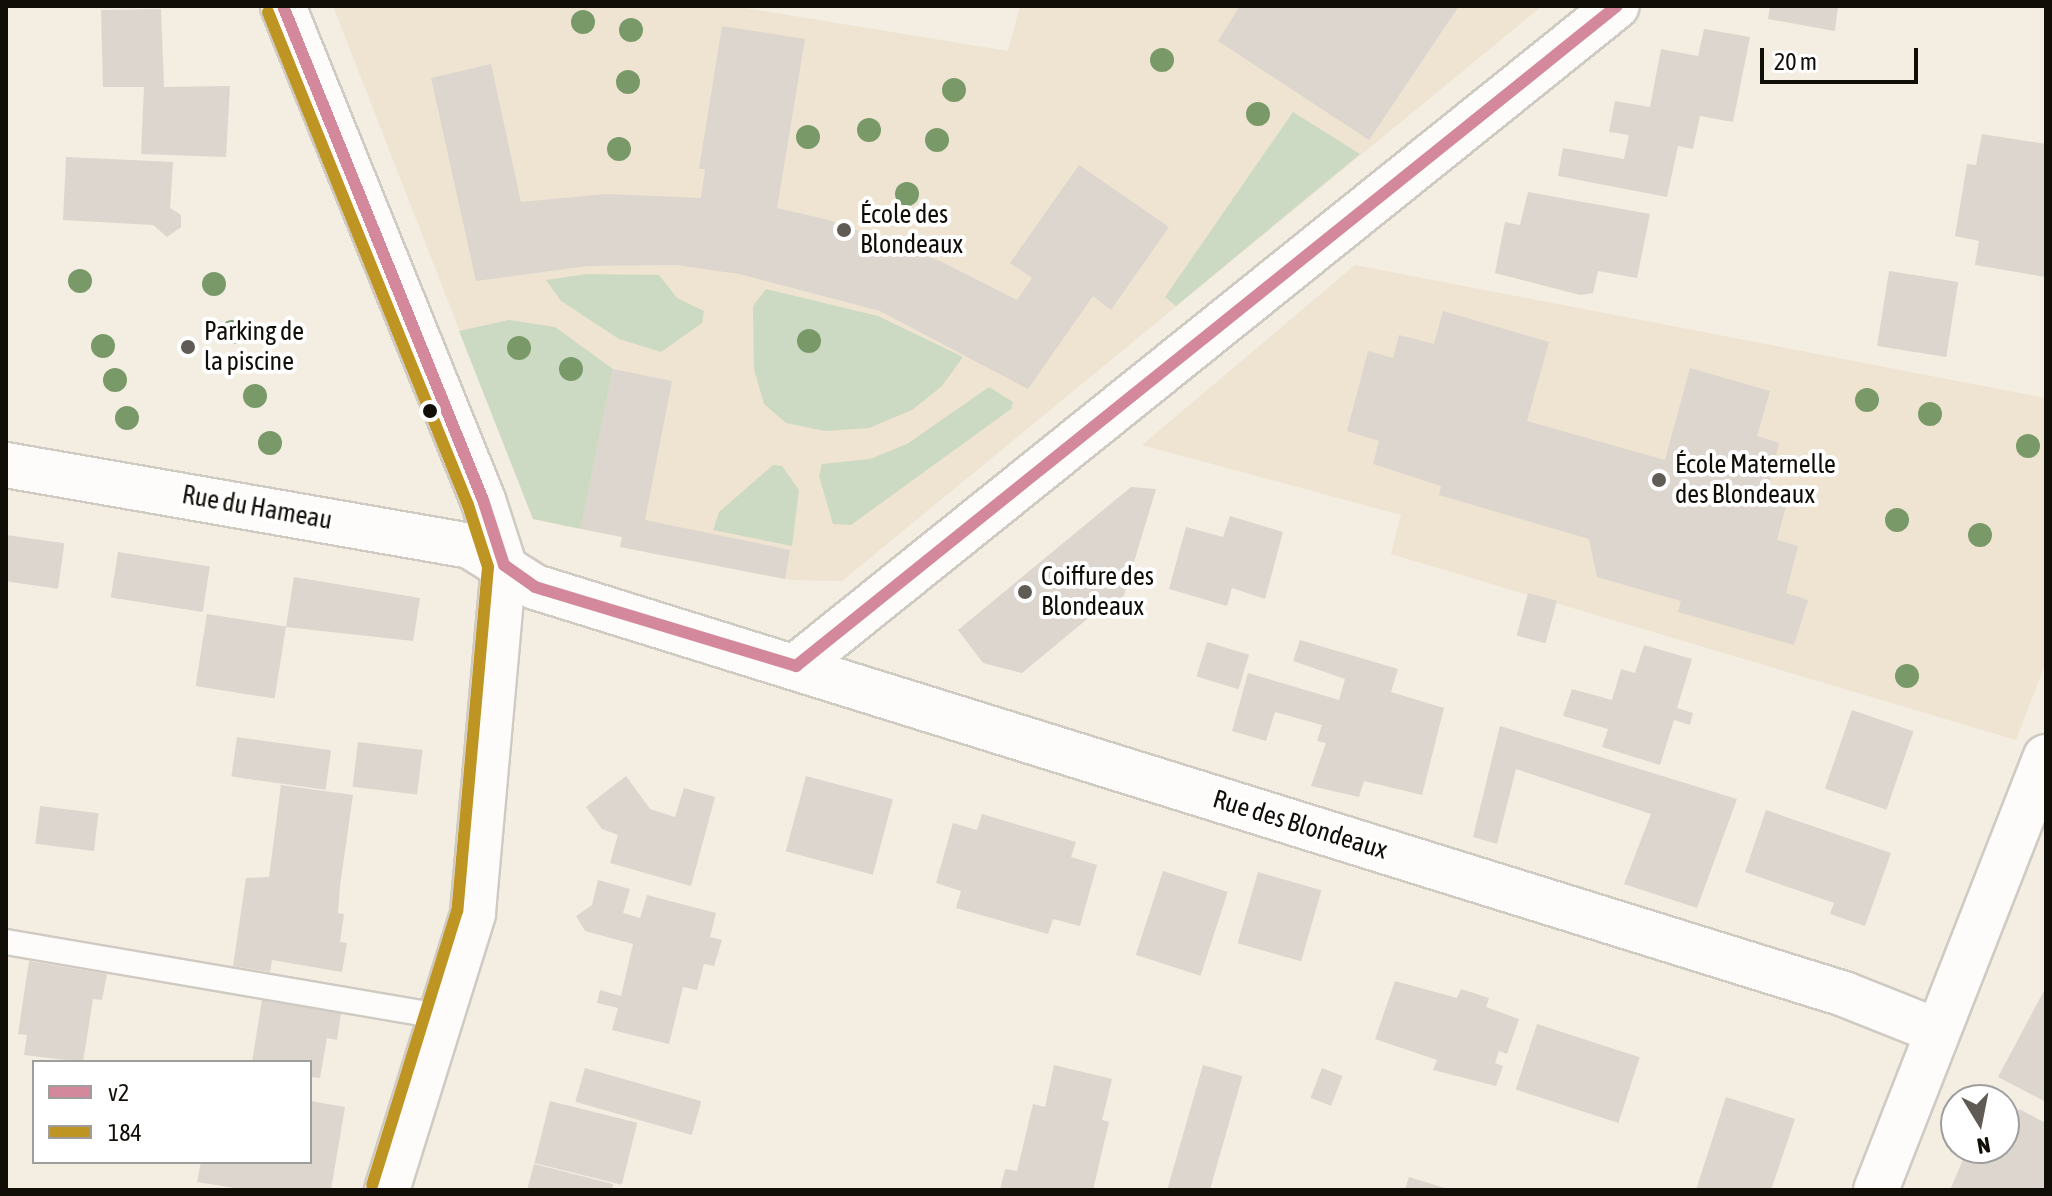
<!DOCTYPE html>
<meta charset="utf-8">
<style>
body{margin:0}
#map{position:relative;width:2052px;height:1196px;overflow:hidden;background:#f3ede2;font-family:"Asap Condensed",sans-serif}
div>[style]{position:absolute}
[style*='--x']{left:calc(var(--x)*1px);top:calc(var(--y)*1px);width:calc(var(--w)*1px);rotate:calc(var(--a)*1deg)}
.built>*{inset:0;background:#eee4d1}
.green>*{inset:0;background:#cddac3}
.building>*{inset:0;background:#dcd6ce;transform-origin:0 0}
.roads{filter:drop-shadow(2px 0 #cfcac2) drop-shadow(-2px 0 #cfcac2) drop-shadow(0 2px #cfcac2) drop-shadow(0 -2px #cfcac2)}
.service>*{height:24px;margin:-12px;padding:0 12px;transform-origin:12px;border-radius:12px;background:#fdfcfb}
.minor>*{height:44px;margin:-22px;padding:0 22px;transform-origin:22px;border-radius:22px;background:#fdfcfb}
.bus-1>*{height:12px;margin:-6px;padding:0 6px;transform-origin:6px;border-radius:6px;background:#d4889c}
.bus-2>*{height:12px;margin:-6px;padding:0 6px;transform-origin:6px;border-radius:6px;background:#be9422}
.trees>*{width:24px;height:24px;margin:-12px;border-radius:50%;background:#799a68}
.dots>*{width:22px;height:22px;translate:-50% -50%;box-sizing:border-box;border:4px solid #fff;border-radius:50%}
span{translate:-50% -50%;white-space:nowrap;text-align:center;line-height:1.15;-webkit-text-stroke:8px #fff;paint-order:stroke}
.poi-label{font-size:26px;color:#110d07}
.left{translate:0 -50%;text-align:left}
.street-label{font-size:26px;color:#110d07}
.frame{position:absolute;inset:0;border:8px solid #110d07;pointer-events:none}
.legend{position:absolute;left:32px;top:1060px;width:280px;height:104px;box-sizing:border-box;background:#fff;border:2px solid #a09e9c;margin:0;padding:10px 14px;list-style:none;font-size:24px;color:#110d07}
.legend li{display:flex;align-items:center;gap:16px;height:40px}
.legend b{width:40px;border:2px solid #a09e9c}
.north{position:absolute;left:1940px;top:1084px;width:80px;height:80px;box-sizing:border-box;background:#fff;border:2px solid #a09e9c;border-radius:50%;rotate:170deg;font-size:22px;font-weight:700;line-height:32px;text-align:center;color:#110d07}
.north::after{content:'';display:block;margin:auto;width:28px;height:36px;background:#605b54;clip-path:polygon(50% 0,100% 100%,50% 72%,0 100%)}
.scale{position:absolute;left:1760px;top:48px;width:158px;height:36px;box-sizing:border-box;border:4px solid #110d07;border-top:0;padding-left:10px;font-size:24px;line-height:28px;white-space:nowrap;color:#110d07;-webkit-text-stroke:6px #fff;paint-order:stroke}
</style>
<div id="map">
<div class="built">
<div style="clip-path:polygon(333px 6px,733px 6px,1008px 51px,1020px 6px,1542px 6px,842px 581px,792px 580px,620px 547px,622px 537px,533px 519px)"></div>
<div style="clip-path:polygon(1355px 265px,2046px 398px,2046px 662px,2016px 740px,1391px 554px,1401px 515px,1142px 445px)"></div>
</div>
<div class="green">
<div style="clip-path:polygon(1293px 112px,1360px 154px,1176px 306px,1165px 297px)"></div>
<div style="clip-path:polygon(587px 274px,659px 275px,677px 298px,704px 311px,702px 323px,661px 352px,619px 339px,561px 301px,546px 280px)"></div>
<div style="clip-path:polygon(766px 289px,878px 316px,963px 357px,942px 386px,912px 410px,869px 428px,825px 431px,786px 423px,764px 404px,754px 369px,753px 306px)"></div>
<div style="clip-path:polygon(509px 320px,555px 327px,613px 369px,581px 529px,533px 519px,459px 331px)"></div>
<div style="clip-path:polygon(989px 387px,1013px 402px,1011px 409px,851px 525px,833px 524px,819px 476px,822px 464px,870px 459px,907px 444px)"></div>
<div style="clip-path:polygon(773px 465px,782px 466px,799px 490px,792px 546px,713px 530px,719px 512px)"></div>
</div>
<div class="building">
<div style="clip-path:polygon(1240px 6px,1459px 6px,1369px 140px,1218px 41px)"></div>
<div style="clip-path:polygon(1770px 6px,1838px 6px,1835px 31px,1768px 19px)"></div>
<div style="clip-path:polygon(161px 9px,164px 87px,230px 86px,226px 157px,141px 154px,144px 87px,103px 87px,101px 10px)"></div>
<div style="clip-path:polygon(722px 26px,805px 39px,777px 208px,829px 220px,940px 261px,1017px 300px,1032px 278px,1010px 263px,1079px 165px,1169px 227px,1111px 310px,1093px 296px,1028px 389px,880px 311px,739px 274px,676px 265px,587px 266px,476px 281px,431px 78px,491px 64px,521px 202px,606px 194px,701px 198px,705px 169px,699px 169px)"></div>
<div style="clip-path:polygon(1704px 29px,1750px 37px,1733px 122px,1700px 116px,1693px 149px,1678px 146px,1667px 197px,1558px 176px,1563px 148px,1624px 159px,1629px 135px,1609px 132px,1615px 101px,1650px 107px,1661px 49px,1698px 56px)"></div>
<div style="clip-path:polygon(1982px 134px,2046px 144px,2046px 277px,1975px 265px,1979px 241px,1955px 236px,1967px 164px,1976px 165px)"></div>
<div style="clip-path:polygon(66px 157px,173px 162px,170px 208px,181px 215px,181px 227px,167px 237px,153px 225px,63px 220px)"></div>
<div style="clip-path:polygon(1528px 192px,1650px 214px,1637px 278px,1598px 271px,1593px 293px,1580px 295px,1495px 273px,1505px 222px,1520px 225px)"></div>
<div style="left:1889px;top:271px;width:70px;height:76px;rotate:9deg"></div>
<div style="clip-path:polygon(1443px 311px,1549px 342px,1527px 421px,1665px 460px,1690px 368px,1770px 391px,1757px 436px,1779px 443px,1768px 488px,1789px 495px,1777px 540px,1798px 546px,1786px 593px,1808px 600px,1794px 645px,1678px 612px,1681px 601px,1597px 577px,1589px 539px,1439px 495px,1441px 486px,1373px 464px,1379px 441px,1347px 431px,1368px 351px,1393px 358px,1399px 335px,1434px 344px)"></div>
<div style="clip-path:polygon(613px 369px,672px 381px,645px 520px,790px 550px,785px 579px,620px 547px,622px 537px,581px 529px)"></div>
<div style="clip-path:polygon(1131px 487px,1156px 489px,1121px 605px,1109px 601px,1022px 673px,983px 663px,958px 630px)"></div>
<div style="clip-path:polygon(1230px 516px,1283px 532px,1265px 599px,1232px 588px,1227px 606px,1169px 589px,1186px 527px,1223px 537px)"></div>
<div style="left:6px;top:535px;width:59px;height:46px;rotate:8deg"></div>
<div style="left:118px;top:552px;width:93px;height:46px;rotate:9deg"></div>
<div style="clip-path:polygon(294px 577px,420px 598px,413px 641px,286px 627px)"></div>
<div style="left:1528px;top:593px;width:30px;height:44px;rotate:15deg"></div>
<div style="left:207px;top:614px;width:80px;height:73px;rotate:9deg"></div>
<div style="clip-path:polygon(1300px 640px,1398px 669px,1391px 692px,1444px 708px,1422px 795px,1364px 781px,1359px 797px,1311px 786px,1326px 743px,1317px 741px,1322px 725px,1275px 712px,1266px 741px,1232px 731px,1248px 673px,1339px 700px,1345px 679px,1293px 661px)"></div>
<div style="left:1207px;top:642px;width:44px;height:36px;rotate:17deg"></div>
<div style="clip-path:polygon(1644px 645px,1692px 659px,1677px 708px,1693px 713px,1690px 725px,1674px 720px,1660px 765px,1602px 747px,1608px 729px,1563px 716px,1572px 689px,1612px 700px,1621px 669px,1635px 673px)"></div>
<div style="left:1852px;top:710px;width:65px;height:83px;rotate:19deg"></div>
<div style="clip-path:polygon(1500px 726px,1737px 799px,1697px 908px,1624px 884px,1651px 814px,1516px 769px,1497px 844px,1473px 837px)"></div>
<div style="left:237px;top:737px;width:95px;height:40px;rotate:8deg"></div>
<div style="left:358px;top:742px;width:65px;height:45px;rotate:7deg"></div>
<div style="clip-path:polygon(626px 776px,650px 809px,675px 817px,684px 788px,715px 797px,691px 886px,610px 863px,618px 835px,602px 829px,586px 807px)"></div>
<div style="left:806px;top:776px;width:90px;height:78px;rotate:15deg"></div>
<div style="clip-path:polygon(281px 785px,353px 795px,340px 886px,338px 913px,344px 914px,340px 942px,347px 943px,342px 972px,272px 960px,270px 972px,233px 966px,246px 878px,269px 877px)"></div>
<div style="left:40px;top:806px;width:59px;height:38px;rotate:7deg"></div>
<div style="clip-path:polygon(1766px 810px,1891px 853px,1865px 926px,1830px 914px,1834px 903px,1745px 872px)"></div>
<div style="clip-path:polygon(982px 814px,1076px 842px,1071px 857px,1097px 865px,1080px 926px,1053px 919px,1048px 934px,956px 908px,961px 891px,936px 883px,953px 823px,977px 830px)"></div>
<div style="left:1163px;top:871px;width:68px;height:88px;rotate:18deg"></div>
<div style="left:1258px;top:872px;width:66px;height:74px;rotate:16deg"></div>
<div style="clip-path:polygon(598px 880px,630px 889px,623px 913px,640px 918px,647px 895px,716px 913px,710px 937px,722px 940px,714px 966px,704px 964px,697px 990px,683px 987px,669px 1044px,612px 1030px,618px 1008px,597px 1003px,600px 990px,621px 996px,633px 944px,585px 931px,576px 916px,592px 905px)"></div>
<div style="clip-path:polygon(29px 961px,107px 974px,102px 1000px,93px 999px,83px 1062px,24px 1055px,27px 1035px,18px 1034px)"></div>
<div style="clip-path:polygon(1395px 981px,1457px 998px,1461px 989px,1489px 998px,1486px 1007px,1519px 1019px,1507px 1054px,1499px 1051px,1495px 1063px,1503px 1066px,1496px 1086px,1433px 1070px,1437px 1060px,1375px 1039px)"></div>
<div style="clip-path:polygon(2046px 987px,2046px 1102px,1998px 1077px)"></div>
<div style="clip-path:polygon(262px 1000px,341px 1013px,337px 1040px,327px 1038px,320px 1078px,310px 1077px,310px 1062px,252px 1062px)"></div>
<div style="left:1537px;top:1024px;width:108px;height:69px;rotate:18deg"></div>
<div style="clip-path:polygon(1054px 1065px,1112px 1079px,1102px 1120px,1109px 1122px,1093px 1190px,1000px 1190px,1005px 1169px,1017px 1171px,1033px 1104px,1045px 1107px)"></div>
<div style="left:1203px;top:1065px;width:41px;height:131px;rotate:16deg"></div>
<div style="left:585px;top:1068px;width:121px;height:35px;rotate:16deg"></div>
<div style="left:1322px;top:1068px;width:22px;height:32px;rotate:21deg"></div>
<div style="clip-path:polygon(1726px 1097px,1795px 1119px,1771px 1190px,1696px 1190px)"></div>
<div style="clip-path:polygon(310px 1101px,345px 1107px,331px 1190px,247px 1190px,197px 1182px,201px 1162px,310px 1162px)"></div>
<div style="left:550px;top:1101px;width:90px;height:64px;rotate:14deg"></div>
<div style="clip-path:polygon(2019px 1109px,2046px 1123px,2046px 1190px,1950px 1190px,1968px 1148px,2004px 1148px,2004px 1133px)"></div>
<div style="clip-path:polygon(534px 1164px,613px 1184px,612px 1190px,527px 1190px)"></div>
<div style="clip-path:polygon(1409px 1177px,1448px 1189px,1448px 1190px,1405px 1190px)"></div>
</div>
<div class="roads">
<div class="service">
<div style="--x:6;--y:942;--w:441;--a:9.7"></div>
</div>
<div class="minor">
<div style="--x:283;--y:6;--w:533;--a:67.96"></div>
<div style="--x:483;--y:500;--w:68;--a:72.1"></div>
<div style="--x:504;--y:565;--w:350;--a:95.1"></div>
<div style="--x:473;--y:914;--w:289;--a:107.3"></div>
<div style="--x:6;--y:465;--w:471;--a:9.9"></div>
<div style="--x:470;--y:546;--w:77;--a:32.2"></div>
<div style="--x:535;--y:587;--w:1371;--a:17.27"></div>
<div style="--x:1844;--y:994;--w:100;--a:21.7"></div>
<div style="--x:796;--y:666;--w:1053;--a:-38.8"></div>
<div style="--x:1876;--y:1190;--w:465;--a:-68.6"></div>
</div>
</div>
<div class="bus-1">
<div style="--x:283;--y:6;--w:533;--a:67.96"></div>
<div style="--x:483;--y:500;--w:68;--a:72.1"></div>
<div style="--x:504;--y:565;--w:38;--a:35"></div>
<div style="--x:535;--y:587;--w:273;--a:16.8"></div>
<div style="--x:796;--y:666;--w:1053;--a:-38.8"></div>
</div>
<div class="bus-2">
<div style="--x:268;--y:12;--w:532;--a:67.92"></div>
<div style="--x:468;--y:505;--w:65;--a:72.1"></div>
<div style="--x:488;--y:567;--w:345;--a:95.1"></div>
<div style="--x:457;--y:911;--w:287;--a:107.2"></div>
</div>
<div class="trees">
<div style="left:583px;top:22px"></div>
<div style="left:631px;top:30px"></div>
<div style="left:1162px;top:60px"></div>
<div style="left:628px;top:82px"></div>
<div style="left:954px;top:90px"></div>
<div style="left:1258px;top:114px"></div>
<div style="left:869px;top:130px"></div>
<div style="left:808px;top:137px"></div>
<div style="left:937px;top:140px"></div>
<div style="left:619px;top:149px"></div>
<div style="left:907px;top:194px"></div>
<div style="left:80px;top:281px"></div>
<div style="left:214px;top:284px"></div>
<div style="left:232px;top:332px"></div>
<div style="left:809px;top:341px"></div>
<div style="left:103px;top:346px"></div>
<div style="left:519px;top:348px"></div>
<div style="left:571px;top:369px"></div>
<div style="left:115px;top:380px"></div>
<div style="left:255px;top:396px"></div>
<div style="left:1867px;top:400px"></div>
<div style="left:1930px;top:414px"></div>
<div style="left:127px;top:418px"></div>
<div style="left:270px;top:443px"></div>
<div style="left:2028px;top:446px"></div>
<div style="left:1897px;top:520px"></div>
<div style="left:1980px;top:535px"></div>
<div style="left:1907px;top:676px"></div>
</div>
<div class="dots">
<div style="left:844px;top:230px;background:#605b54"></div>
<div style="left:188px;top:347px;background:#605b54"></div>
<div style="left:430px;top:411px;background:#110d07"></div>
<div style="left:1659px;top:480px;background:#605b54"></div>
<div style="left:1025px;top:592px;background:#605b54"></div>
</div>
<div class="poi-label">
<span class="left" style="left:860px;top:230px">École des<br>Blondeaux</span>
<span class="left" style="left:204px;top:347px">Parking de<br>la piscine</span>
<span class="left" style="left:1675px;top:480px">École Maternelle<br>des Blondeaux</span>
<span class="left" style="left:1041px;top:592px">Coiffure des<br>Blondeaux</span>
</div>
<div class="street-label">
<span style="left:257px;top:508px;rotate:10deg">Rue du Hameau</span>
<span style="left:1300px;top:825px;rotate:17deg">Rue des Blondeaux</span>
</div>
<div class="frame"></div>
<ul class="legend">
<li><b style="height:10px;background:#d4889c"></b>v2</li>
<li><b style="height:10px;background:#be9422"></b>184</li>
</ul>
<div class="north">N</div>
<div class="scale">20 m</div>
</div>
